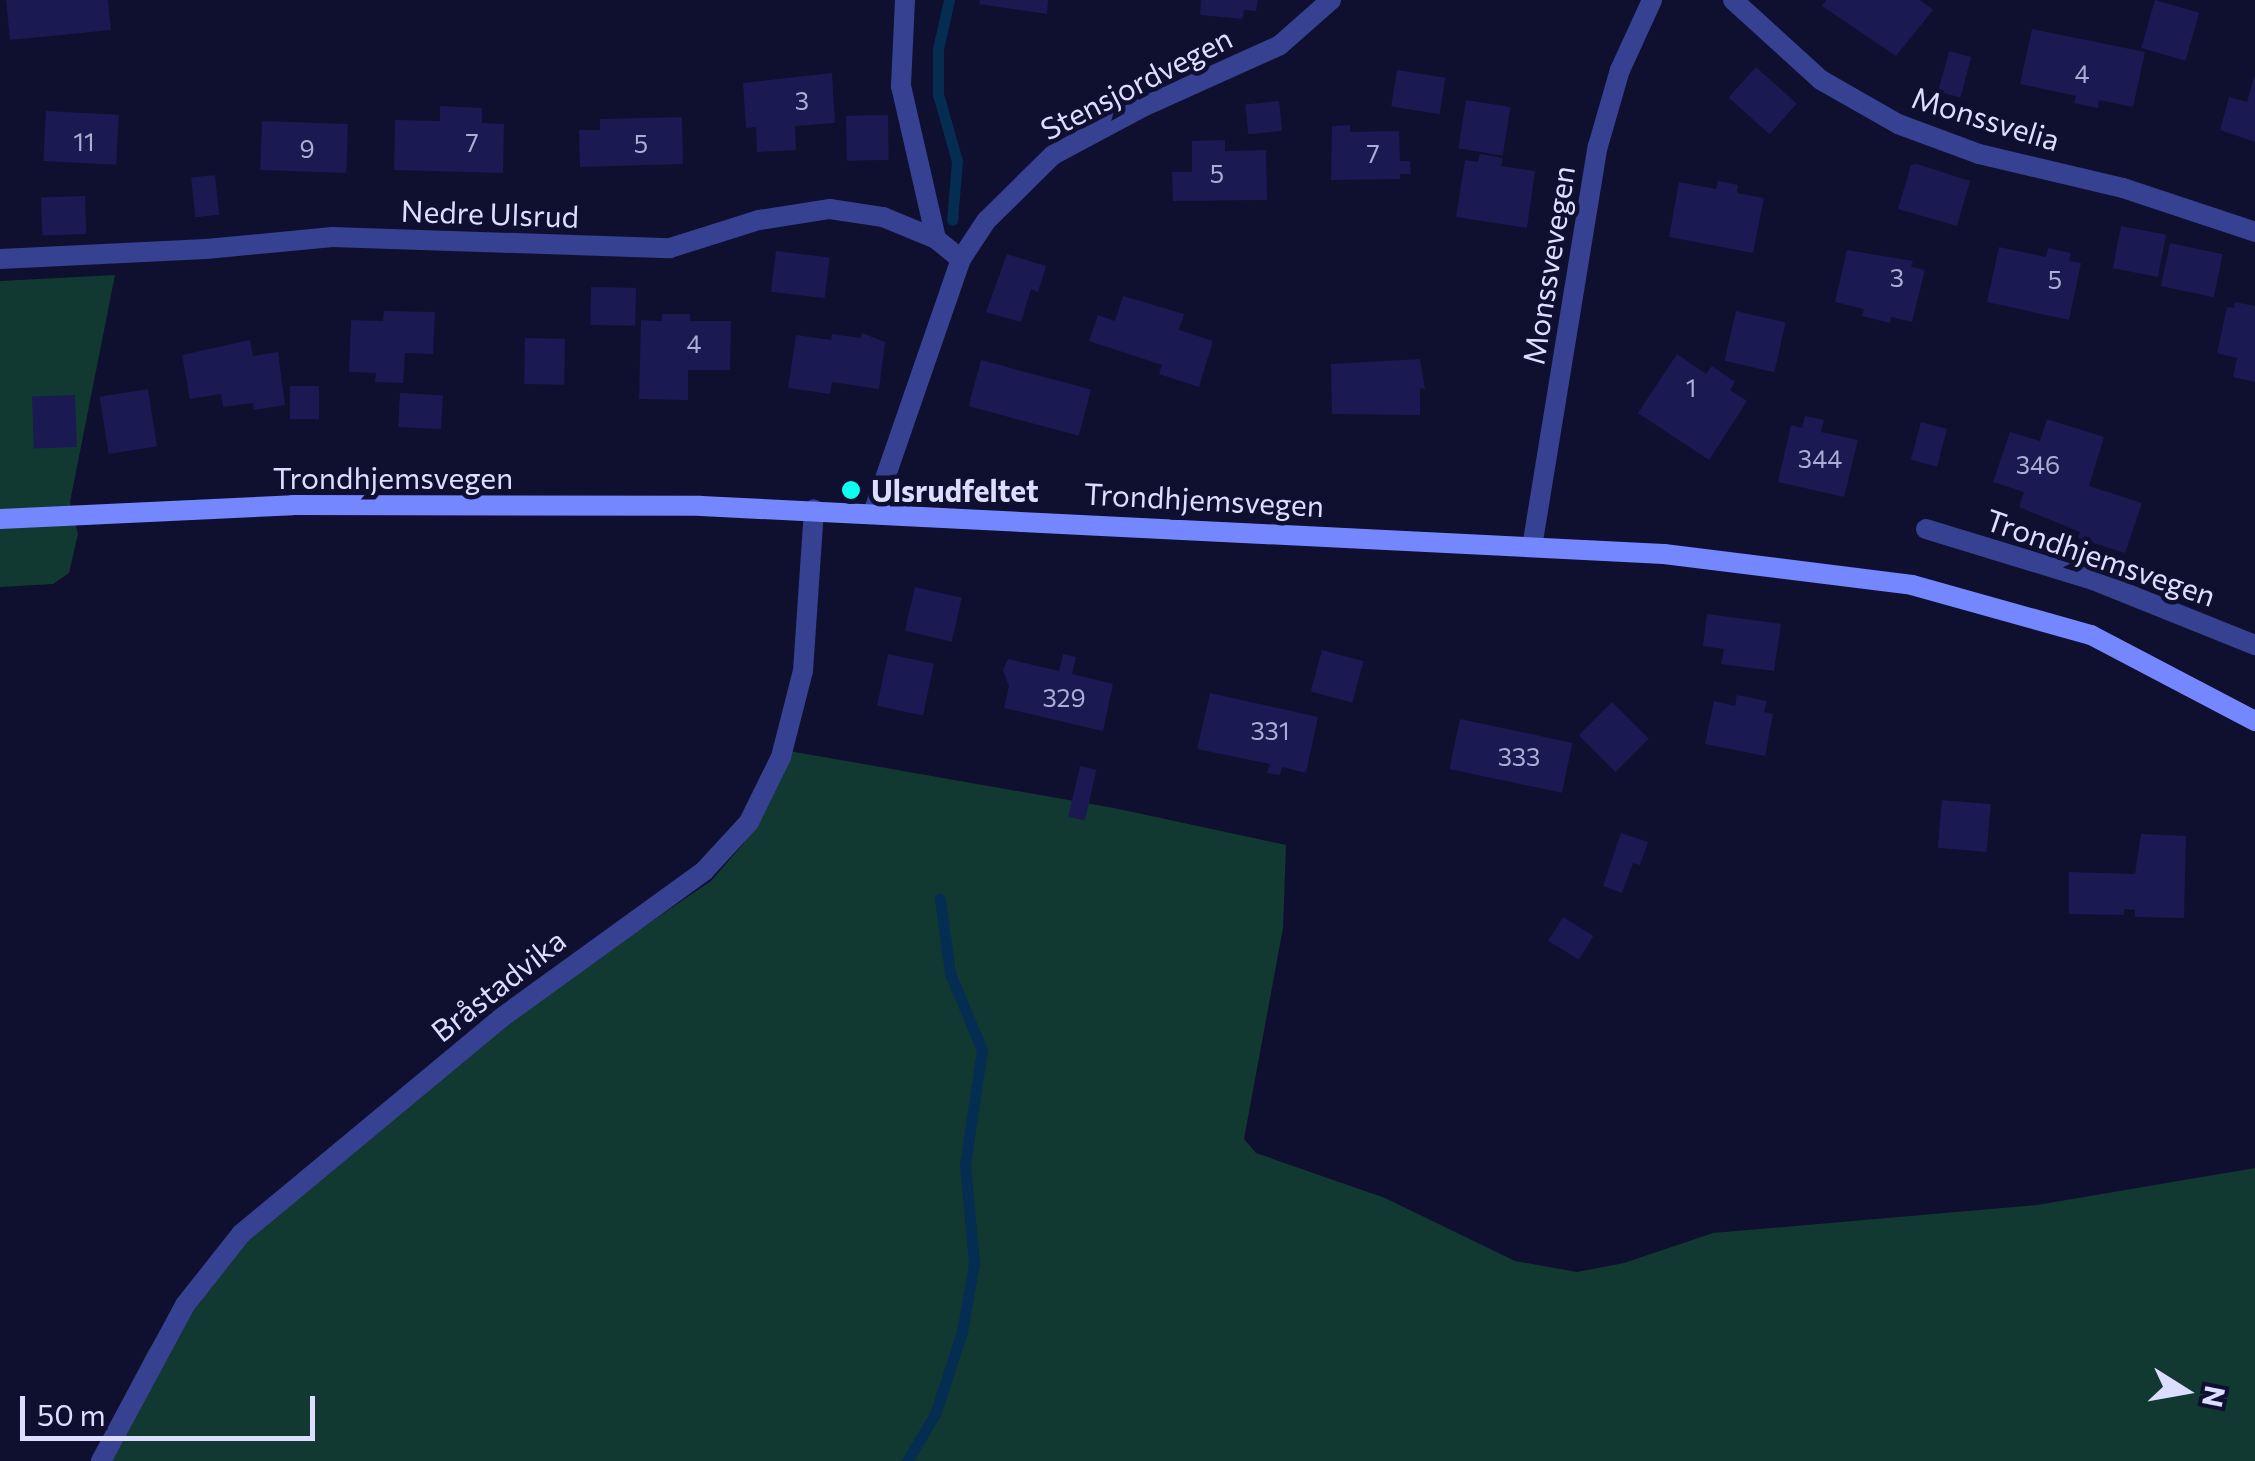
<!DOCTYPE html>
<meta charset="utf-8">
<style>
body{margin:0}
#map{position:relative;width:2255px;height:1461px;overflow:hidden;background:#0f0f2f;font-family:Commissioner,sans-serif}
div>[style]{position:absolute}
[style*='--x']{left:calc(var(--x)*1px);top:calc(var(--y)*1px);width:calc(var(--w)*1px);rotate:calc(var(--a)*1deg)}
.green>*{inset:0;background:#113931}
.stream>*{height:11px;margin:-5.5px;padding:0 5.5px;transform-origin:5.5px;border-radius:5.5px;background:#052d51}
.building>*{inset:0;background:#1b1952;transform-origin:0 0}
.service>*{height:20px;margin:-10px;padding:0 10px;transform-origin:10px;border-radius:10px;background:#364192}
.minor>*{height:20px;margin:-10px;padding:0 10px;transform-origin:10px;border-radius:10px;background:#364192}
.secondary>*{height:20px;margin:-10px;padding:0 10px;transform-origin:10px;border-radius:10px;background:#7487ff}
.dots>*{width:28px;height:28px;translate:-50% -50%;box-sizing:border-box;border:5px solid #0f0f2f;border-radius:50%}
span{translate:-50% -50%;white-space:nowrap;text-align:center;line-height:1.15;-webkit-text-stroke:9px #0f0f2f;paint-order:stroke}
.number-label{font-size:25px;color:#acadd4}
.number-label span{-webkit-text-stroke-width:0}
.street-label{font-size:30px;color:#dddeff}
.poi-label{font-size:30px;color:#dddeff;font-weight:700}
.left{translate:0 -50%;text-align:left}
.north{position:absolute;left:2135px;top:1341px;width:100px;height:100px;-webkit-text-stroke:8px #0f0f2f;paint-order:stroke;rotate:101deg;font-size:28px;font-weight:700;line-height:40px;text-align:center;color:#dddeff}
.north::after{content:'';display:block;margin:auto;width:35px;height:45px;background:#dddeff;clip-path:polygon(50% 0,100% 100%,50% 72%,0 100%)}
.scale{position:absolute;left:20px;top:1396px;width:295px;height:45px;box-sizing:border-box;border:5px solid #dddeff;border-top:0;padding-left:12px;font-size:30px;line-height:35px;white-space:nowrap;color:#dddeff;-webkit-text-stroke:8px #0f0f2f;paint-order:stroke}
</style>
<div id="map">
<div class="green">
<div style="clip-path:polygon(115px 275px,70px 502px,78px 534px,69px 573px,53px 584px,0 587px,0 281px)"></div>
<div style="clip-path:polygon(778px 749px,1114px 808px,1286px 845px,1283px 928px,1244px 1139px,1256px 1153px,1385px 1198px,1515px 1261px,1577px 1272px,1624px 1263px,1713px 1233px,2037px 1205px,2255px 1168px,2255px 1461px,91px 1461px,149px 1349px,208px 1265px,498px 1026px,711px 881px,744px 843px,769px 790px)"></div>
</div>
<div class="stream">
<div style="--x:949;--y:0;--w:50;--a:102.7"></div>
<div style="--x:938;--y:49;--w:45;--a:90"></div>
<div style="--x:938;--y:94;--w:70;--a:74.2"></div>
<div style="--x:957;--y:161;--w:59;--a:94.8"></div>
<div style="--x:907;--y:1461;--w:55;--a:-59.2"></div>
<div style="--x:935;--y:1414;--w:86;--a:-71.8"></div>
<div style="--x:962;--y:1332;--w:70;--a:-80.1"></div>
<div style="--x:974;--y:1263;--w:98;--a:-95.2"></div>
<div style="--x:965;--y:1165;--w:116;--a:-81.6"></div>
<div style="--x:982;--y:1050;--w:83;--a:-112.6"></div>
<div style="--x:950;--y:973;--w:75;--a:-97.7"></div>
</div>
<div class="building">
<div style="clip-path:polygon(6px 0,108px 0,111px 30px,10px 40px)"></div>
<div style="clip-path:polygon(980px 0,1048px 0,1047px 14px,979px 4px)"></div>
<div style="clip-path:polygon(1201px 0,1258px 0,1256px 11px,1244px 10px,1243px 19px,1200px 15px)"></div>
<div style="clip-path:polygon(1826px 0,1920px 0,1933px 10px,1896px 56px,1822px 6px)"></div>
<div style="left:2155px;top:0;width:46px;height:50px;rotate:16deg"></div>
<div style="clip-path:polygon(2032px 29px,2145px 52px,2133px 107px,2099px 100px,2098px 108px,2074px 103px,2076px 96px,2020px 84px)"></div>
<div style="left:1949px;top:51px;width:23px;height:42px;rotate:15deg"></div>
<div style="left:1756px;top:67px;width:55px;height:41px;rotate:42deg"></div>
<div style="left:1397px;top:70px;width:49px;height:37px;rotate:9deg"></div>
<div style="clip-path:polygon(832px 73px,835px 123px,795px 126px,796px 150px,757px 152px,756px 127px,746px 128px,743px 83px)"></div>
<div style="clip-path:polygon(2254px 77px,2255px 77px,2255px 142px,2220px 130px,2229px 97px,2247px 102px)"></div>
<div style="left:1466px;top:100px;width:45px;height:49px;rotate:9deg"></div>
<div style="left:1279px;top:101px;width:30px;height:34px;rotate:84deg"></div>
<div style="clip-path:polygon(440px 106px,482px 108px,482px 123px,504px 124px,503px 173px,394px 170px,395px 120px,440px 121px)"></div>
<div style="left:46px;top:111px;width:73px;height:50px;rotate:3deg"></div>
<div style="left:888px;top:115px;width:45px;height:42px;rotate:89deg"></div>
<div style="clip-path:polygon(682px 117px,683px 164px,580px 167px,579px 130px,600px 130px,600px 119px)"></div>
<div style="left:262px;top:121px;width:86px;height:49px;rotate:2deg"></div>
<div style="clip-path:polygon(1350px 125px,1350px 132px,1399px 131px,1400px 161px,1410px 161px,1411px 174px,1400px 174px,1400px 179px,1331px 180px,1332px 126px)"></div>
<div style="clip-path:polygon(1225px 140px,1225px 151px,1266px 150px,1267px 200px,1173px 201px,1172px 172px,1192px 172px,1192px 141px)"></div>
<div style="clip-path:polygon(1480px 154px,1503px 158px,1501px 166px,1535px 171px,1527px 228px,1456px 217px,1465px 160px,1478px 162px)"></div>
<div style="clip-path:polygon(1917px 164px,1970px 181px,1957px 226px,1898px 209px,1911px 165px)"></div>
<div style="left:215px;top:175px;width:40px;height:24px;rotate:84deg"></div>
<div style="clip-path:polygon(1718px 181px,1738px 185px,1737px 193px,1764px 198px,1753px 253px,1669px 237px,1679px 182px,1716px 189px)"></div>
<div style="left:85px;top:196px;width:38px;height:44px;rotate:88deg"></div>
<div style="left:2121px;top:226px;width:46px;height:43px;rotate:11deg"></div>
<div style="left:2170px;top:243px;width:54px;height:44px;rotate:12deg"></div>
<div style="clip-path:polygon(1999px 247px,2046px 257px,2048px 248px,2071px 253px,2069px 261px,2081px 263px,2069px 320px,1987px 302px)"></div>
<div style="clip-path:polygon(1847px 250px,1913px 261px,1911px 267px,1925px 270px,1912px 322px,1891px 317px,1890px 323px,1862px 316px,1864px 309px,1835px 302px)"></div>
<div style="left:776px;top:251px;width:54px;height:41px;rotate:7deg"></div>
<div style="clip-path:polygon(1007px 254px,1046px 266px,1038px 292px,1031px 289px,1021px 322px,986px 312px)"></div>
<div style="left:591px;top:287px;width:45px;height:38px;rotate:1deg"></div>
<div style="clip-path:polygon(1123px 296px,1184px 314px,1179px 330px,1213px 341px,1199px 387px,1159px 374px,1162px 365px,1089px 341px,1098px 315px,1115px 321px)"></div>
<div style="clip-path:polygon(2235px 302px,2255px 306px,2255px 382px,2233px 377px,2237px 358px,2217px 353px,2227px 307px,2234px 308px)"></div>
<div style="clip-path:polygon(384px 311px,435px 312px,433px 354px,405px 353px,403px 383px,375px 382px,376px 373px,349px 372px,351px 320px,383px 321px)"></div>
<div style="left:1736px;top:311px;width:51px;height:51px;rotate:13deg"></div>
<div style="clip-path:polygon(662px 314px,690px 314px,690px 321px,731px 321px,730px 370px,688px 370px,688px 400px,639px 399px,641px 320px,662px 321px)"></div>
<div style="clip-path:polygon(862px 333px,885px 342px,879px 389px,832px 382px,830px 394px,788px 388px,796px 335px,831px 340px,832px 334px,861px 338px)"></div>
<div style="left:525px;top:338px;width:40px;height:46px;rotate:1deg"></div>
<div style="clip-path:polygon(250px 340px,253px 356px,278px 352px,285px 405px,254px 410px,253px 403px,223px 407px,221px 394px,190px 399px,182px 355px)"></div>
<div style="clip-path:polygon(1677px 354px,1706px 374px,1712px 366px,1735px 382px,1730px 390px,1747px 401px,1709px 460px,1638px 413px)"></div>
<div style="clip-path:polygon(1420px 359px,1425px 389px,1420px 388px,1420px 415px,1332px 414px,1331px 364px)"></div>
<div style="left:981px;top:360px;width:114px;height:48px;rotate:15deg"></div>
<div style="left:290px;top:386px;width:29px;height:33px"></div>
<div style="left:148px;top:389px;width:58px;height:49px;rotate:81deg"></div>
<div style="left:400px;top:393px;width:43px;height:34px;rotate:3deg"></div>
<div style="left:75px;top:395px;width:52px;height:43px;rotate:88deg"></div>
<div style="clip-path:polygon(1805px 416px,1824px 420px,1821px 432px,1858px 440px,1844px 497px,1778px 482px,1791px 425px,1802px 428px)"></div>
<div style="clip-path:polygon(2047px 419px,2104px 437px,2089px 486px,2142px 503px,2125px 553px,2078px 538px,2080px 532px,2019px 507px,2024px 492px,1993px 482px,2010px 432px,2040px 441px)"></div>
<div style="left:1921px;top:422px;width:27px;height:39px;rotate:15deg"></div>
<div style="left:915px;top:587px;width:48px;height:45px;rotate:13deg"></div>
<div style="clip-path:polygon(1707px 614px,1781px 624px,1774px 671px,1721px 664px,1724px 649px,1703px 646px)"></div>
<div style="left:1322px;top:650px;width:43px;height:43px;rotate:15deg"></div>
<div style="left:888px;top:654px;width:47px;height:53px;rotate:12deg"></div>
<div style="clip-path:polygon(1063px 654px,1076px 657px,1072px 674px,1113px 684px,1103px 731px,1004px 708px,1009px 686px,1003px 670px,1008px 659px,1059px 671px)"></div>
<div style="clip-path:polygon(1210px 693px,1318px 717px,1306px 773px,1282px 767px,1280px 775px,1267px 773px,1270px 764px,1197px 749px)"></div>
<div style="clip-path:polygon(1737px 695px,1767px 701px,1764px 712px,1773px 714px,1765px 756px,1705px 744px,1714px 701px,1735px 706px)"></div>
<div style="left:1612px;top:702px;width:52px;height:47px;rotate:45deg"></div>
<div style="left:1460px;top:719px;width:115px;height:51px;rotate:12deg"></div>
<div style="left:1080px;top:766px;width:17px;height:52px;rotate:13deg"></div>
<div style="left:1942px;top:800px;width:49px;height:48px;rotate:5deg"></div>
<div style="clip-path:polygon(1621px 833px,1648px 842px,1640px 865px,1633px 863px,1622px 893px,1603px 886px)"></div>
<div style="clip-path:polygon(2141px 834px,2186px 836px,2184px 918px,2135px 917px,2135px 910px,2124px 909px,2124px 915px,2069px 914px,2069px 872px,2135px 874px)"></div>
<div style="left:1563px;top:917px;width:36px;height:28px;rotate:32deg"></div>
</div>
<div class="service">
<div style="--x:905;--y:0;--w:86;--a:92.7"></div>
<div style="--x:901;--y:86;--w:157;--a:77.1"></div>
</div>
<div class="minor">
<div style="--x:1733;--y:0;--w:119;--a:42.3"></div>
<div style="--x:1821;--y:80;--w:89;--a:29.7"></div>
<div style="--x:1898;--y:124;--w:86;--a:20.3"></div>
<div style="--x:1979;--y:154;--w:148;--a:13.3"></div>
<div style="--x:2123;--y:188;--w:139;--a:18.4"></div>
<div style="--x:0;--y:259;--w:206;--a:-2.8"></div>
<div style="--x:206;--y:249;--w:127;--a:-5.4"></div>
<div style="--x:332;--y:237;--w:338;--a:1.9"></div>
<div style="--x:670;--y:248;--w:93;--a:-17.5"></div>
<div style="--x:759;--y:220;--w:72;--a:-8.8"></div>
<div style="--x:830;--y:209;--w:54;--a:8.6"></div>
<div style="--x:883;--y:217;--w:57;--a:22.5"></div>
<div style="--x:936;--y:239;--w:32;--a:39"></div>
<div style="--x:873;--y:513;--w:269;--a:-70.9"></div>
<div style="--x:961;--y:259;--w:45;--a:-56.7"></div>
<div style="--x:986;--y:221;--w:94;--a:-44.6"></div>
<div style="--x:1053;--y:155;--w:102;--a:-28.1"></div>
<div style="--x:1143;--y:107;--w:150;--a:-24.3"></div>
<div style="--x:1280;--y:45;--w:68;--a:-41.4"></div>
<div style="--x:1926;--y:529;--w:175;--a:17"></div>
<div style="--x:2093;--y:580;--w:175;--a:21.9"></div>
<div style="--x:1532;--y:547;--w:406;--a:-80.7"></div>
<div style="--x:1598;--y:146;--w:79;--a:-73.9"></div>
<div style="--x:1620;--y:70;--w:77;--a:-65.4"></div>
<div style="--x:101;--y:1461;--w:177;--a:-61.7"></div>
<div style="--x:185;--y:1305;--w:90;--a:-51.7"></div>
<div style="--x:241;--y:1234;--w:338;--a:-39.7"></div>
<div style="--x:501;--y:1018;--w:251;--a:-35.9"></div>
<div style="--x:704;--y:871;--w:67;--a:-47.4"></div>
<div style="--x:749;--y:822;--w:72;--a:-63.8"></div>
<div style="--x:781;--y:757;--w:89;--a:-75.7"></div>
<div style="--x:803;--y:671;--w:162;--a:-86.1"></div>
</div>
<div class="secondary">
<div style="--x:0;--y:519;--w:293;--a:-2.7"></div>
<div style="--x:293;--y:505;--w:408;--a:0.1"></div>
<div style="--x:701;--y:506;--w:964;--a:2.85"></div>
<div style="--x:1664;--y:554;--w:250;--a:7.1"></div>
<div style="--x:1912;--y:585;--w:186;--a:15.6"></div>
<div style="--x:2091;--y:635;--w:185;--a:27.7"></div>
</div>
<div class="dots">
<div style="left:851px;top:490px;background:#09fff0"></div>
</div>
<div class="number-label">
<span style="left:2082px;top:73px">4</span>
<span style="left:802px;top:100px">3</span>
<span style="left:84px;top:141px">11</span>
<span style="left:472px;top:142px">7</span>
<span style="left:641px;top:143px">5</span>
<span style="left:307px;top:148px">9</span>
<span style="left:1373px;top:153px">7</span>
<span style="left:1217px;top:173px">5</span>
<span style="left:1897px;top:277px">3</span>
<span style="left:2055px;top:279px">5</span>
<span style="left:694px;top:343px">4</span>
<span style="left:1691px;top:387px">1</span>
<span style="left:1820px;top:458px">344</span>
<span style="left:2038px;top:464px">346</span>
<span style="left:1064px;top:697px">329</span>
<span style="left:1270px;top:730px">331</span>
<span style="left:1519px;top:756px">333</span>
</div>
<div class="street-label">
<span style="left:1136px;top:83px;rotate:-27deg">Stensjordvegen</span>
<span style="left:1986px;top:118px;rotate:17deg">Monssvelia</span>
<span style="left:490px;top:213px;rotate:2deg">Nedre Ulsrud</span>
<span style="left:1548px;top:265px;rotate:-81deg">Monssvevegen</span>
<span style="left:393px;top:477px">Trondhjemsvegen</span>
<span style="left:1204px;top:499px;rotate:3deg">Trondhjemsvegen</span>
<span style="left:2101px;top:557px;rotate:19deg">Trondhjemsvegen</span>
<span style="left:498px;top:985px;rotate:-38deg">Bråstadvika</span>
</div>
<div class="poi-label">
<span class="left" style="left:871px;top:490px">Ulsrudfeltet</span>
</div>
<div class="north">N</div>
<div class="scale">50 m</div>
</div>
